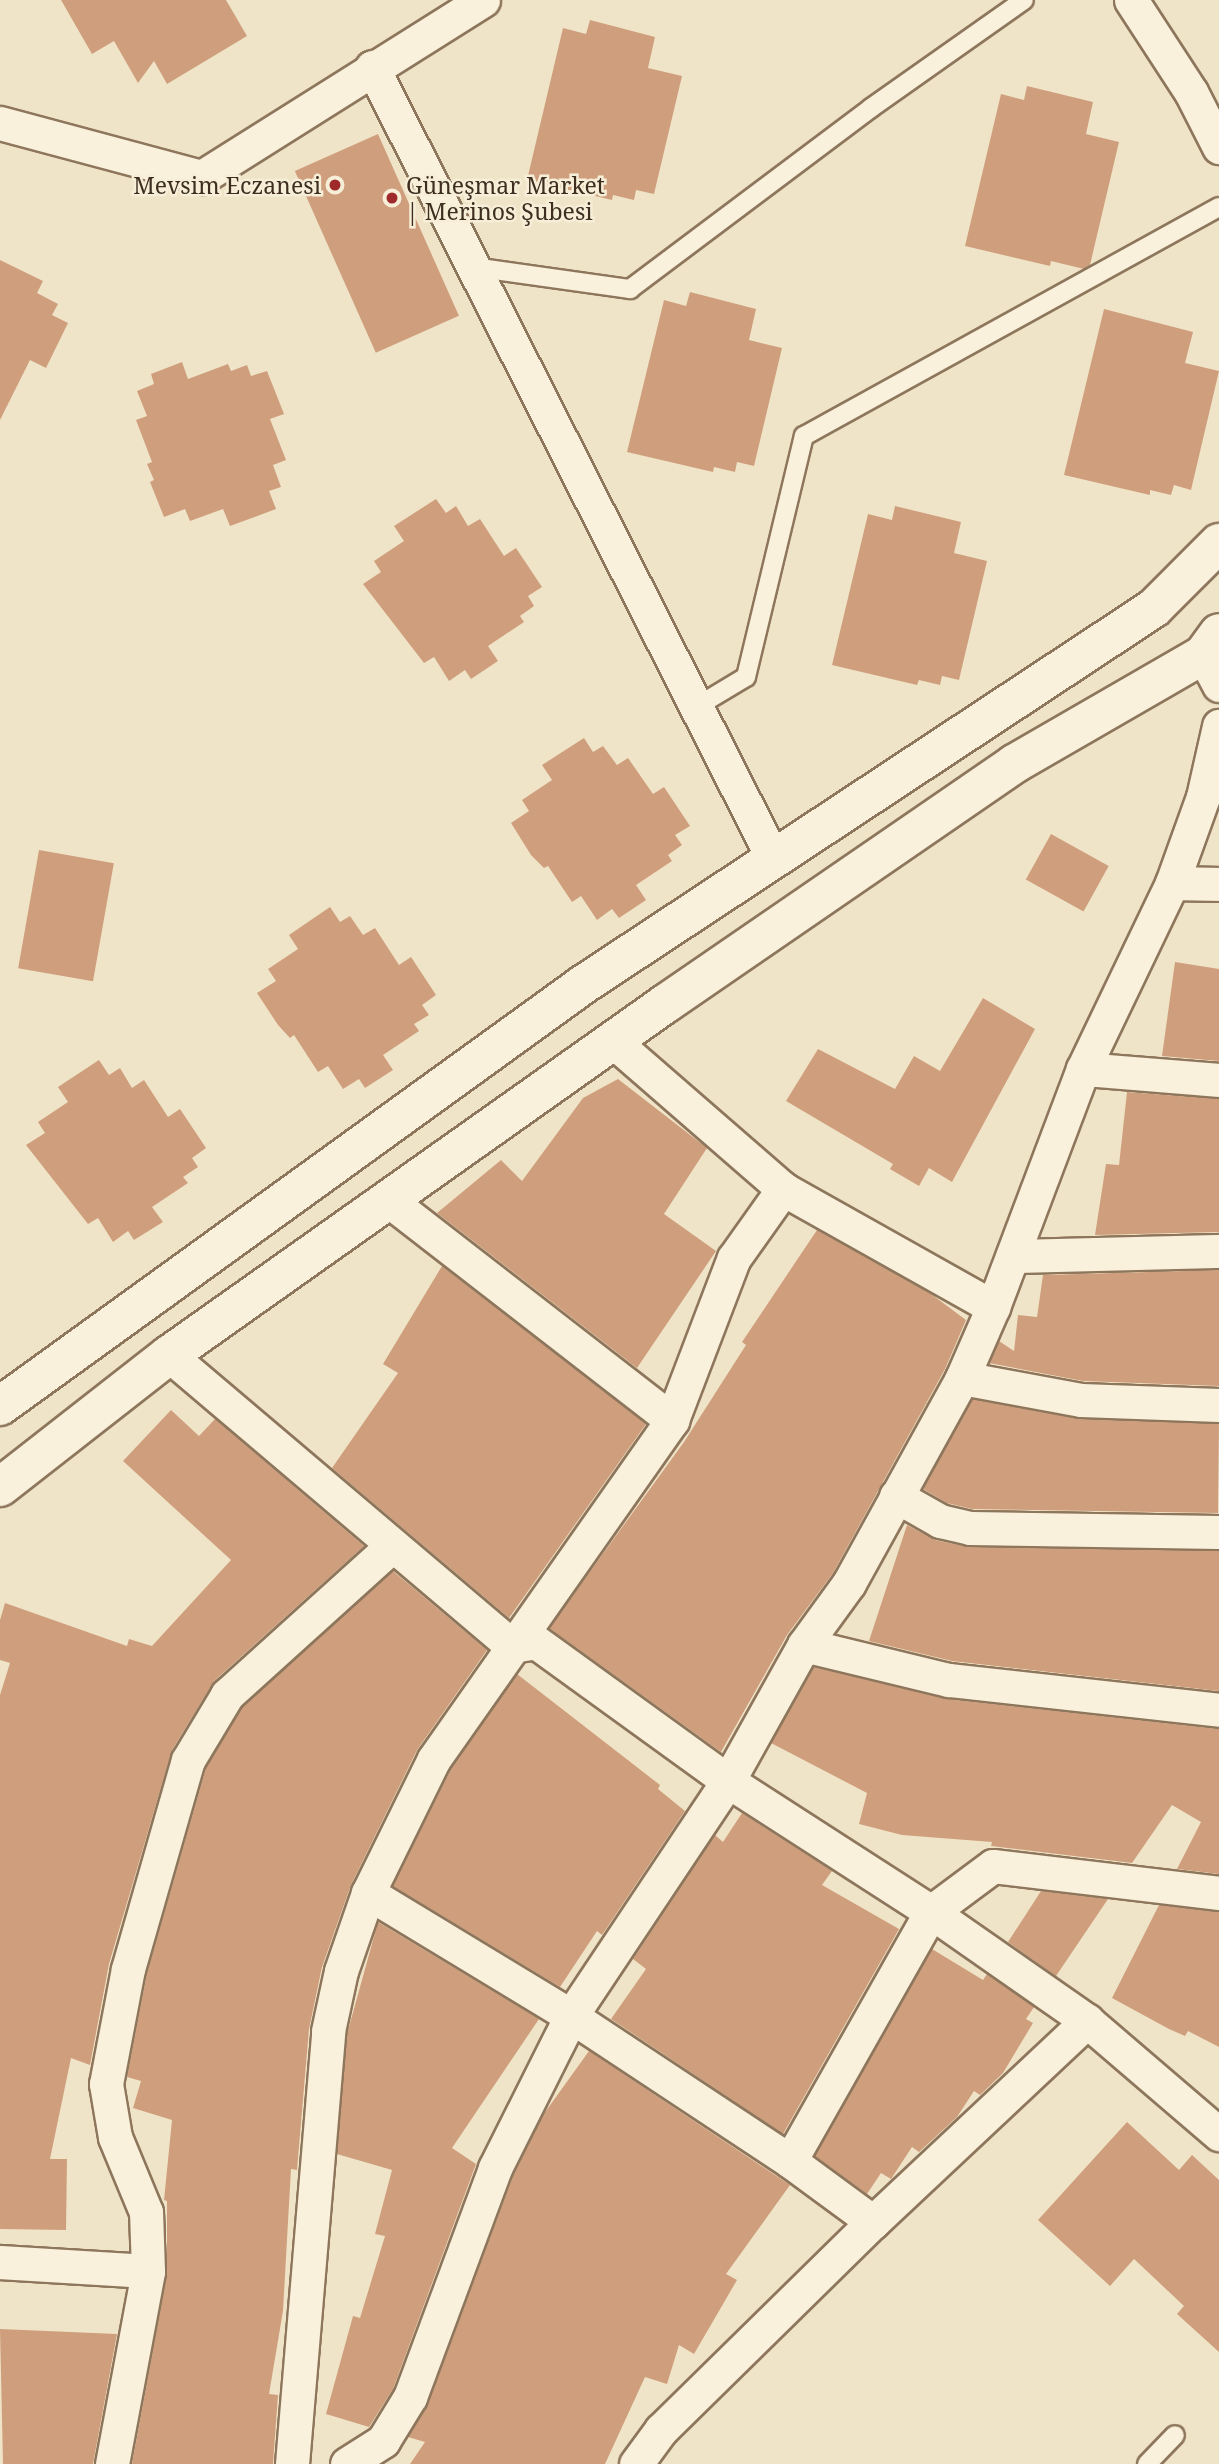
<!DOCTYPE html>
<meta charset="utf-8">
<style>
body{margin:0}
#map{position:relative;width:1219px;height:2464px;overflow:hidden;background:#f0e4c8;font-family:"Noto Serif",serif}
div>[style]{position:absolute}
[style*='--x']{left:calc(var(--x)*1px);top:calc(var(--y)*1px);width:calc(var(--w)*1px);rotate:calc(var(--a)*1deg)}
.building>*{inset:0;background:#cf9f7d;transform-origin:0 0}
.roads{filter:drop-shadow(2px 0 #8d765c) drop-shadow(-2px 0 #8d765c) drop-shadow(0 2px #8d765c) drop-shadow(0 -2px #8d765c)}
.lane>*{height:18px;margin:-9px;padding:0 9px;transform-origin:9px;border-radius:9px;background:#faf1dc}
.street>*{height:33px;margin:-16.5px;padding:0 16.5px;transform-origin:16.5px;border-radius:16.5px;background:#faf1dc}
.secondary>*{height:38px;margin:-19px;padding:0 19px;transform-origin:19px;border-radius:19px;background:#faf1dc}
.dots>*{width:19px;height:19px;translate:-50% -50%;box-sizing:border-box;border:4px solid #f7eed8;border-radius:50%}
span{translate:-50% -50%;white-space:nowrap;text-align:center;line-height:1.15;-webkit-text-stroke:5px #f7eed8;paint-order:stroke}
.poi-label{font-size:23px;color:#3d2e20}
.right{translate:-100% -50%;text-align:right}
.left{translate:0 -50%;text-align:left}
</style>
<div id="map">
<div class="building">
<div style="clip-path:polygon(61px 0,226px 0,247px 36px,167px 84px,154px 61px,138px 83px,114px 41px,92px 54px)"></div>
<div style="clip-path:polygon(590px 20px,655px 37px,648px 68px,682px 76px,654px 194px,636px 190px,634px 200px,613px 195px,612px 200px,527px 180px,563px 28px,586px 34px)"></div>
<div style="clip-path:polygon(1027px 86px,1093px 102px,1086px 134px,1119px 142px,1090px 265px,1084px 269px,1051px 261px,1050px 266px,965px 246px,1001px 94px,1024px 100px)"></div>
<div style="left:378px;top:134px;width:199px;height:91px;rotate:66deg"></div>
<div style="clip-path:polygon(0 260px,43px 281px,37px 293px,58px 304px,52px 315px,68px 323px,46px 368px,30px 360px,0 420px)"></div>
<div style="clip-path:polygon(690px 292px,756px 309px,749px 340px,782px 348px,754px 466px,737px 462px,735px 472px,714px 467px,713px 472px,627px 452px,664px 300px,686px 306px)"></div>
<div style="clip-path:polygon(1104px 309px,1193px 332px,1185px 363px,1219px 371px,1191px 490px,1174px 485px,1171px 495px,1150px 490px,1150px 495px,1064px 475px)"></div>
<div style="clip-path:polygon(182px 362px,188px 379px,228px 364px,231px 371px,247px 365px,251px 376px,267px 371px,284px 414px,270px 419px,286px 460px,273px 465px,281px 487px,269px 491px,276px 509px,230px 526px,223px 509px,190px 521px,185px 509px,164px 517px,150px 482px,154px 480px,147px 464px,152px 462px,136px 420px,147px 416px,137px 391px,154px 384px,151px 374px)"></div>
<div style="clip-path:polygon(436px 499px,446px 513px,456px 506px,468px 526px,480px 519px,504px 556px,516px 548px,542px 587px,528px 596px,534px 606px,520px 616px,524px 622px,488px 646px,498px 661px,471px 679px,465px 670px,449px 681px,434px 657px,424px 663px,363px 584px,381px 572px,374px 561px,404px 541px,394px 526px)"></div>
<div style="clip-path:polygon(895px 506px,961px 522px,954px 553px,987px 561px,959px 680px,942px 676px,940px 685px,919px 680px,917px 685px,832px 665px,868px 514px,892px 520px)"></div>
<div style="clip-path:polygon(584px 738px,593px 752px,603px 746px,617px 765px,628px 758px,653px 794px,664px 787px,690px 826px,675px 835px,682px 845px,668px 855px,672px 861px,636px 885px,646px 900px,619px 918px,612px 909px,597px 920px,581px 896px,572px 902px,548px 866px,544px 868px,531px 855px,511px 823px,529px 811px,522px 800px,552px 780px,542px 765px)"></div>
<div style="left:1051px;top:834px;width:66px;height:52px;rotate:29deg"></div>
<div style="left:39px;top:850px;width:76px;height:120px;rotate:10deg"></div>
<div style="clip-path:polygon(330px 907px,340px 922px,350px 916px,363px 935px,375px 928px,399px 965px,411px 957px,436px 995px,422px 1005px,429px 1015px,414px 1024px,419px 1031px,383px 1055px,393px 1070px,365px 1088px,359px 1079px,343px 1089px,328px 1066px,318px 1072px,294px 1035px,290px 1038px,278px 1025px,257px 993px,276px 981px,268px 969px,298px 949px,289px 935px)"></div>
<div style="clip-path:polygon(1175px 962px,1219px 969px,1219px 1061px,1162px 1056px)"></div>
<div style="clip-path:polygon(983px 998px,1035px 1029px,952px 1182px,929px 1168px,919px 1186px,890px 1169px,893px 1164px,786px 1101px,818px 1049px,895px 1089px,914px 1056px,940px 1071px)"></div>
<div style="clip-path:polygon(99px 1060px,109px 1075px,120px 1068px,132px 1088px,144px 1080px,168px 1117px,180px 1109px,206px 1148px,192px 1158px,198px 1167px,183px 1177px,188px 1183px,152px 1207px,163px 1222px,134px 1240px,128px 1231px,113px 1242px,98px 1218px,88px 1224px,26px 1145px,45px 1133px,38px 1122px,68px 1102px,58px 1087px)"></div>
<div style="clip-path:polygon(618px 1079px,707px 1148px,664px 1214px,716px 1251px,637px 1368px,437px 1213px,501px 1160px,522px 1181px,583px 1098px)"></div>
<div style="clip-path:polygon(1127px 1092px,1219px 1099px,1219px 1232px,1095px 1235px,1106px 1164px,1119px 1165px)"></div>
<div style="clip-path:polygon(817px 1230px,931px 1294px,966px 1320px,945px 1369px,833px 1573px,787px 1635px,721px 1752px,549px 1628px,684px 1442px,746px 1345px,742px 1342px)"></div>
<div style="clip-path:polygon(442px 1266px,646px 1424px,509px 1618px,332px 1468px,398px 1373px,383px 1364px)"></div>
<div style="clip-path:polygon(1219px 1270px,1219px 1386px,1083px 1381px,989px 1363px,999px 1341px,1014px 1351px,1018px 1315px,1037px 1317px,1043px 1275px)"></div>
<div style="clip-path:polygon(972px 1399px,1080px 1419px,1219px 1424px,1218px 1513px,972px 1509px,947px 1503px,923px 1489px)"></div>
<div style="clip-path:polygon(171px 1410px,199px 1436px,215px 1419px,364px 1546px,214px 1681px,172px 1750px,109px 1964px,90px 2065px,71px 2058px,50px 2159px,67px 2159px,66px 2230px,0 2229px,0 1695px,10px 1663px,0 1660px,0 1620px,5px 1603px,127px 1646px,129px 1639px,152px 1646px,231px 1560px,123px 1461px)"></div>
<div style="clip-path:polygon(907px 1525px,935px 1540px,969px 1547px,1219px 1551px,1219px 1691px,952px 1661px,869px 1641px)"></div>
<div style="clip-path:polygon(393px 1571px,487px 1650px,417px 1750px,351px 1885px,322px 1967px,309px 2029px,297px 2170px,291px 2169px,283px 2311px,269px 2394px,278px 2395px,273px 2464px,132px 2464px,167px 2274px,167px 2201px,164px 2200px,172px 2120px,133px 2108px,141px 2081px,127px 2077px,147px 1973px,206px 1768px,242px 1707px)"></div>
<div style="clip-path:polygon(814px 1667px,947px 1699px,1219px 1729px,1219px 1874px,1177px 1869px,1201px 1822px,1172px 1805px,1132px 1863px,991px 1846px,992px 1842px,902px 1835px,859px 1824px,867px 1793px,771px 1743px)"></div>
<div style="clip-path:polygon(517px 1674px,660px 1785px,658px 1789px,685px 1811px,602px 1935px,597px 1931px,560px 1987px,393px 1886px,451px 1769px)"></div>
<div style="clip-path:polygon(742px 1813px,832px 1871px,822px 1885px,899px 1929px,783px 2134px,611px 2019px,646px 1969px,633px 1959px,715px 1835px,723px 1842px)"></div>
<div style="clip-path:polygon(1041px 1891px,1108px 1899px,1056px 1976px,1008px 1942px)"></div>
<div style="clip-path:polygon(1159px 1905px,1219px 1912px,1219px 2047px,1188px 2031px,1185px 2036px,1169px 2029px,1112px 1998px)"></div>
<div style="clip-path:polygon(378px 1922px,539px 2019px,452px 2148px,476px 2164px,393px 2389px,369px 2427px,326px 2414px,353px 2316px,360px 2318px,385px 2236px,375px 2234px,392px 2170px,337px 2154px,347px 2034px)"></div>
<div style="clip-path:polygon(932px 1949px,983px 1980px,987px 1974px,1034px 2007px,1026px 2019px,1033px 2023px,1003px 2073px,980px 2095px,974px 2091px,957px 2117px,919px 2152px,912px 2147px,891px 2179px,881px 2173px,867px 2194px,815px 2156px)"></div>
<div style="clip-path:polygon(589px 2051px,790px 2185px,726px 2274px,737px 2280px,694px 2354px,679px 2345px,667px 2384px,645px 2377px,605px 2464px,410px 2464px,425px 2442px,408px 2437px,428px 2404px,513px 2176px,543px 2115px)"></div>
<div style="clip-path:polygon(1127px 2122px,1179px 2170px,1192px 2155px,1219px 2180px,1219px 2352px,1177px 2314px,1184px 2306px,1134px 2259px,1110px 2286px,1038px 2220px)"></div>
<div style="clip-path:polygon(0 2329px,117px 2334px,93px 2464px,3px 2464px)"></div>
</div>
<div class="roads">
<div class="lane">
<div style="--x:473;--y:267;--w:159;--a:8"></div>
<div style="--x:630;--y:289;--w:301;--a:-36.9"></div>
<div style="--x:871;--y:108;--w:187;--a:-35.2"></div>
<div style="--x:696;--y:707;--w:58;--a:-31"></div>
<div style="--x:746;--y:677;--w:248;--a:-76.5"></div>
<div style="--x:804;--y:436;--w:474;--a:-28.9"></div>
<div style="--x:1147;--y:2464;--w:40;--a:-46"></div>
</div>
<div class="street">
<div style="--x:1131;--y:0;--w:110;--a:56.9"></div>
<div style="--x:1191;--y:92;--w:62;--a:63"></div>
<div style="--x:372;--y:67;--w:887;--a:63.12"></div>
<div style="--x:0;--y:123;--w:209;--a:15"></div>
<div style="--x:202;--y:177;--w:332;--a:-32.2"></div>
<div style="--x:1203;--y:655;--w:34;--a:62"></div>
<div style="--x:1172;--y:883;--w:47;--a:1.2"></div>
<div style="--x:613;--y:1041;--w:225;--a:41"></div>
<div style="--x:783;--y:1189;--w:241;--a:29.3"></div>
<div style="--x:1083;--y:1069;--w:136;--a:4.6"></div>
<div style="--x:387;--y:1199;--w:361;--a:37.8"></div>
<div style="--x:1013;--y:1256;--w:206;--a:-1.4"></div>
<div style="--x:169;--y:1355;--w:450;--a:40.3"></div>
<div style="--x:512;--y:1646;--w:24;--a:-9"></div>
<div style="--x:536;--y:1642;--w:237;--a:35.9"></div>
<div style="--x:728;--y:1781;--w:242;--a:32.8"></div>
<div style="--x:931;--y:1912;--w:190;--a:34.9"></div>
<div style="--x:1087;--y:2021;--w:174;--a:40.6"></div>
<div style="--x:962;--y:1378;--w:121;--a:10.5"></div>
<div style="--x:1081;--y:1400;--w:138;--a:2.1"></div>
<div style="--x:896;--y:1496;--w:51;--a:29.6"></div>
<div style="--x:940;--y:1521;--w:31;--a:13"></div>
<div style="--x:970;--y:1528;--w:249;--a:0.9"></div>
<div style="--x:804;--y:1645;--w:149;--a:13.6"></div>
<div style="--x:949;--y:1680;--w:272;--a:6.3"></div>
<div style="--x:368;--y:1893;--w:237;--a:31.2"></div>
<div style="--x:571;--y:2016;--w:263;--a:33.5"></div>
<div style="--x:790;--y:2161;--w:103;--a:36.3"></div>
<div style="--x:790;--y:2161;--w:286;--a:-60.5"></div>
<div style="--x:931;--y:1912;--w:77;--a:-36.6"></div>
<div style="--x:993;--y:1866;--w:228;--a:6.8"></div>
<div style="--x:0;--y:2262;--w:148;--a:3.5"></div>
<div style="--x:112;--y:2464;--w:196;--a:-79.4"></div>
<div style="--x:148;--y:2271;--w:59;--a:-91.9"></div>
<div style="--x:146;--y:2212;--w:81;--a:-112.5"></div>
<div style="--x:115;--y:2137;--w:54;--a:-99.6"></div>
<div style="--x:106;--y:2084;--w:117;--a:-79.2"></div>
<div style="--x:128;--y:1969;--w:217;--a:-74"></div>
<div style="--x:188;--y:1760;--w:76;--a:-59"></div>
<div style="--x:227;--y:1695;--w:222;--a:-42.1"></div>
<div style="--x:292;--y:2464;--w:434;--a:-85.2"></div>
<div style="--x:328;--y:2031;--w:61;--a:-77.8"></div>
<div style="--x:341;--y:1971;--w:83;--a:-70.9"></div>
<div style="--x:368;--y:1893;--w:149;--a:-63.8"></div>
<div style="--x:434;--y:1759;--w:414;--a:-54.9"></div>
<div style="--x:672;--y:1420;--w:173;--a:-69.1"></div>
<div style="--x:734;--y:1258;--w:85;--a:-54.6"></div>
<div style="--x:347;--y:2464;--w:43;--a:-32.6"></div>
<div style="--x:383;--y:2441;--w:52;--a:-58.5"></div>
<div style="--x:410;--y:2397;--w:244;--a:-69.6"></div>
<div style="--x:495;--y:2168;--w:170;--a:-63.4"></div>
<div style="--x:571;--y:2016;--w:283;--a:-56.3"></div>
<div style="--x:728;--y:1781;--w:156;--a:-60.8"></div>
<div style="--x:804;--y:1645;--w:77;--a:-54"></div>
<div style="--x:849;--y:1583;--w:234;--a:-61.1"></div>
<div style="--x:962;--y:1378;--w:77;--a:-66.4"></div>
<div style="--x:993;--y:1307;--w:254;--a:-69.3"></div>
<div style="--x:1083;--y:1069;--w:206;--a:-64.4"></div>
<div style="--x:1172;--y:883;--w:91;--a:-70.2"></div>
<div style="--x:1203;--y:797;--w:73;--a:-77.3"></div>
<div style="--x:636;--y:2464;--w:42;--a:-53.7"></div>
<div style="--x:661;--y:2430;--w:297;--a:-44.5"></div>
<div style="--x:873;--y:2222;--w:294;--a:-43.2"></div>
</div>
<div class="secondary">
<div style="--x:0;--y:1406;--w:721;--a:-35.85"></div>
<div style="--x:584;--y:984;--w:683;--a:-33.41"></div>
<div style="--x:1154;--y:608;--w:92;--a:-45"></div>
<div style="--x:0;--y:1487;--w:214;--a:-38"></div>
<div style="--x:169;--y:1355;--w:608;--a:-35.29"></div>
<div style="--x:665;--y:1004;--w:424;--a:-34.5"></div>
<div style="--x:1014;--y:764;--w:218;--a:-30"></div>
<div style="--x:1203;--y:655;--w:27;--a:-54"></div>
</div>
</div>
<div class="dots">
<div style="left:335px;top:185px;background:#9e2a2b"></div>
<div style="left:392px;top:198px;background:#9e2a2b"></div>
</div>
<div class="poi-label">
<span class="right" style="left:321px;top:185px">Mevsim Eczanesi</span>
<span class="left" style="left:406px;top:198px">Güneşmar Market<br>| Merinos Şubesi</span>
</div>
</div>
